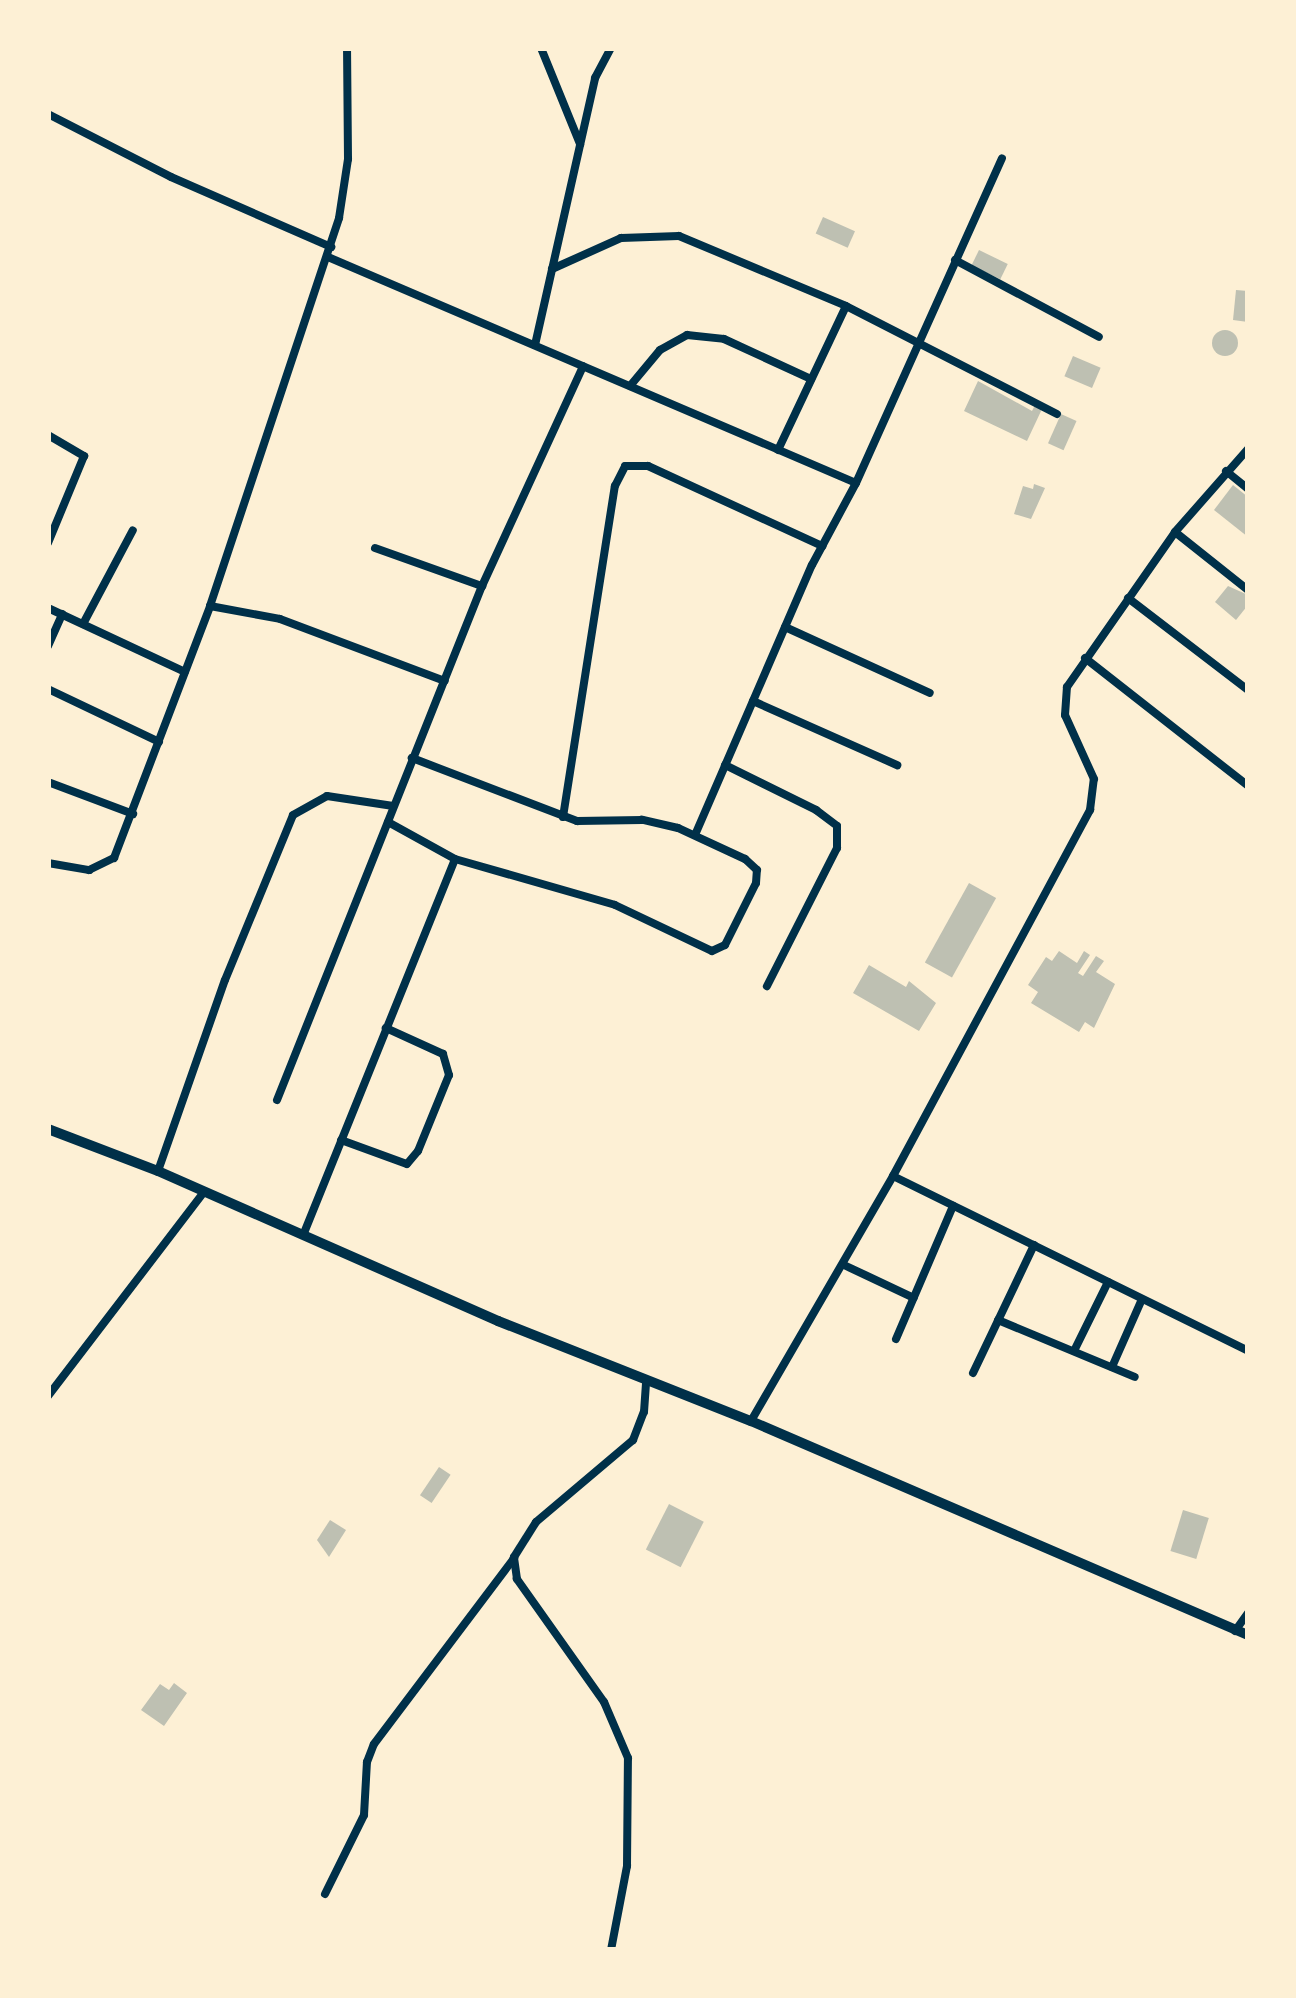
<!DOCTYPE html>
<style>
body{margin:0}
#map{position:relative;width:1296px;height:1998px;overflow:hidden;background:#fdf0d5;font-family:"Roboto Serif",serif}
div>[style]{position:absolute}
[style*='--x']{left:calc(var(--x)*1px);top:calc(var(--y)*1px);width:calc(var(--w)*1px);rotate:calc(var(--a)*1deg)}
.building>*{inset:0;background:#bec0b2;transform-origin:0 0}
.round{border-radius:50%}
.minor>*{height:8px;margin:-4px;padding:0 4px;transform-origin:4px;border-radius:4px;background:#003049}
.tertiary>*{height:10px;margin:-5px;padding:0 5px;transform-origin:5px;border-radius:5px;background:#003049}
span{translate:-50% -50%;white-space:nowrap;text-align:center;line-height:1.15;-webkit-text-stroke:12px #fdf0d5;paint-order:stroke}
.frame{position:absolute;inset:0;border:51px solid #fdf0d5;pointer-events:none}
</style>
<div id="map">
<div class="building">
<div style="left:823px;top:217px;width:35px;height:18px;rotate:24deg"></div>
<div style="left:979px;top:250px;width:32px;height:17px;rotate:26deg"></div>
<div style="clip-path:polygon(1236px 290px,1248px 291px,1248px 322px,1233px 320px)"></div>
<div class="round" style="left:1212px;top:330px;width:26px;height:26px"></div>
<div style="left:1073px;top:356px;width:30px;height:22px;rotate:23deg"></div>
<div style="clip-path:polygon(978px 381px,1032px 411px,1035px 405px,1042px 409px,1027px 441px,964px 411px)"></div>
<div style="left:1061px;top:414px;width:17px;height:32px;rotate:24deg"></div>
<div style="clip-path:polygon(1034px 484px,1045px 488px,1031px 519px,1014px 514px,1023px 486px,1033px 489px)"></div>
<div style="clip-path:polygon(1233px 485px,1248px 497px,1248px 537px,1214px 510px)"></div>
<div style="clip-path:polygon(1228px 586px,1248px 595px,1248px 605px,1236px 620px,1215px 602px)"></div>
<div style="left:969px;top:883px;width:31px;height:91px;rotate:29deg"></div>
<div style="clip-path:polygon(1059px 951px,1077px 963px,1084px 951px,1090px 955px,1078px 973px,1083px 976px,1096px 956px,1104px 961px,1096px 972px,1115px 984px,1094px 1028px,1085px 1022px,1079px 1032px,1031px 1003px,1038px 992px,1028px 985px,1046px 957px,1052px 961px)"></div>
<div style="clip-path:polygon(869px 965px,906px 987px,909px 981px,936px 1003px,919px 1031px,853px 993px)"></div>
<div style="left:439px;top:1467px;width:14px;height:34px;rotate:34deg"></div>
<div style="left:669px;top:1504px;width:39px;height:51px;rotate:27deg"></div>
<div style="left:1183px;top:1510px;width:27px;height:43px;rotate:17deg"></div>
<div style="clip-path:polygon(330px 1520px,346px 1530px,329px 1557px,317px 1540px)"></div>
<div style="clip-path:polygon(174px 1683px,187px 1693px,164px 1726px,141px 1710px,160px 1684px,169px 1690px)"></div>
</div>
<div class="minor">
<div style="--x:541;--y:48;--w:104;--a:67.9"></div>
<div style="--x:48;--y:114;--w:138;--a:27.1"></div>
<div style="--x:171;--y:177;--w:175;--a:23.6"></div>
<div style="--x:328;--y:257;--w:574;--a:23.17"></div>
<div style="--x:955;--y:260;--w:163;--a:28.1"></div>
<div style="--x:552;--y:269;--w:76;--a:-24.2"></div>
<div style="--x:621;--y:238;--w:58;--a:-2"></div>
<div style="--x:679;--y:236;--w:181;--a:22.7"></div>
<div style="--x:846;--y:306;--w:237;--a:27.1"></div>
<div style="--x:535;--y:345;--w:274;--a:-77.3"></div>
<div style="--x:595;--y:78;--w:34;--a:-62"></div>
<div style="--x:630;--y:386;--w:47;--a:-50.2"></div>
<div style="--x:660;--y:350;--w:31;--a:-29"></div>
<div style="--x:687;--y:335;--w:37;--a:6"></div>
<div style="--x:724;--y:339;--w:96;--a:24.7"></div>
<div style="--x:48;--y:435;--w:42;--a:30.3"></div>
<div style="--x:84;--y:456;--w:94;--a:112.5"></div>
<div style="--x:778;--y:450;--w:159;--a:-64.7"></div>
<div style="--x:1226;--y:471;--w:28;--a:39"></div>
<div style="--x:1175;--y:532;--w:93;--a:38.5"></div>
<div style="--x:375;--y:548;--w:114;--a:19.6"></div>
<div style="--x:1128;--y:598;--w:151;--a:37.5"></div>
<div style="--x:210;--y:606;--w:71;--a:10.5"></div>
<div style="--x:280;--y:619;--w:176;--a:20.6"></div>
<div style="--x:48;--y:608;--w:151;--a:25"></div>
<div style="--x:83;--y:624;--w:106;--a:-62"></div>
<div style="--x:785;--y:627;--w:159;--a:24.5"></div>
<div style="--x:48;--y:646;--w:35;--a:-66"></div>
<div style="--x:1085;--y:658;--w:207;--a:38.1"></div>
<div style="--x:48;--y:689;--w:123;--a:25.5"></div>
<div style="--x:753;--y:701;--w:158;--a:24"></div>
<div style="--x:725;--y:765;--w:102;--a:26.3"></div>
<div style="--x:816;--y:810;--w:26;--a:37"></div>
<div style="--x:837;--y:826;--w:22;--a:90"></div>
<div style="--x:837;--y:848;--w:155;--a:116.9"></div>
<div style="--x:48;--y:782;--w:91;--a:20.6"></div>
<div style="--x:563;--y:817;--w:335;--a:-81.1"></div>
<div style="--x:615;--y:486;--w:22;--a:-63"></div>
<div style="--x:625;--y:466;--w:23;--a:0"></div>
<div style="--x:648;--y:466;--w:192;--a:24.7"></div>
<div style="--x:388;--y:822;--w:77;--a:28.9"></div>
<div style="--x:455;--y:859;--w:166;--a:16"></div>
<div style="--x:615;--y:905;--w:107;--a:25.4"></div>
<div style="--x:712;--y:951;--w:14;--a:-25"></div>
<div style="--x:725;--y:945;--w:69;--a:-63.4"></div>
<div style="--x:756;--y:883;--w:13;--a:-86"></div>
<div style="--x:757;--y:870;--w:16;--a:-137"></div>
<div style="--x:745;--y:859;--w:74;--a:-155.2"></div>
<div style="--x:678;--y:828;--w:37;--a:-167"></div>
<div style="--x:642;--y:820;--w:65;--a:179.1"></div>
<div style="--x:577;--y:821;--w:177;--a:-159.1"></div>
<div style="--x:695;--y:835;--w:294;--a:-66.6"></div>
<div style="--x:812;--y:565;--w:93;--a:-61.8"></div>
<div style="--x:856;--y:483;--w:356;--a:-65.8"></div>
<div style="--x:48;--y:863;--w:42;--a:9.7"></div>
<div style="--x:89;--y:870;--w:28;--a:-26"></div>
<div style="--x:114;--y:858;--w:270;--a:-69.1"></div>
<div style="--x:210;--y:606;--w:409;--a:-71.6"></div>
<div style="--x:339;--y:218;--w:60;--a:-81.3"></div>
<div style="--x:348;--y:159;--w:111;--a:-90.5"></div>
<div style="--x:277;--y:1100;--w:553;--a:-68.26"></div>
<div style="--x:482;--y:586;--w:242;--a:-65.3"></div>
<div style="--x:341;--y:1140;--w:70;--a:20"></div>
<div style="--x:407;--y:1164;--w:17;--a:-50"></div>
<div style="--x:418;--y:1151;--w:82;--a:-67.8"></div>
<div style="--x:449;--y:1075;--w:22;--a:-106"></div>
<div style="--x:443;--y:1054;--w:63;--a:-155.5"></div>
<div style="--x:158;--y:1171;--w:202;--a:-70.7"></div>
<div style="--x:225;--y:980;--w:178;--a:-67.6"></div>
<div style="--x:293;--y:815;--w:39;--a:-29"></div>
<div style="--x:327;--y:796;--w:67;--a:8.6"></div>
<div style="--x:893;--y:1176;--w:396;--a:26.2"></div>
<div style="--x:304;--y:1233;--w:403;--a:-68"></div>
<div style="--x:844;--y:1265;--w:77;--a:25.2"></div>
<div style="--x:998;--y:1320;--w:148;--a:22.6"></div>
<div style="--x:896;--y:1339;--w:145;--a:-66.8"></div>
<div style="--x:1074;--y:1351;--w:77;--a:-63.8"></div>
<div style="--x:1112;--y:1367;--w:74;--a:-66.2"></div>
<div style="--x:973;--y:1373;--w:142;--a:-64.5"></div>
<div style="--x:48;--y:1396;--w:255;--a:-52.6"></div>
<div style="--x:751;--y:1421;--w:283;--a:-59.9"></div>
<div style="--x:893;--y:1176;--w:416;--a:-61.7"></div>
<div style="--x:1090;--y:810;--w:31;--a:-83"></div>
<div style="--x:1094;--y:779;--w:70;--a:-114.4"></div>
<div style="--x:1065;--y:715;--w:28;--a:-86"></div>
<div style="--x:1067;--y:687;--w:189;--a:-55.1"></div>
<div style="--x:1175;--y:532;--w:111;--a:-48.7"></div>
<div style="--x:1235;--y:1631;--w:22;--a:-54"></div>
<div style="--x:325;--y:1894;--w:88;--a:-63.7"></div>
<div style="--x:364;--y:1815;--w:53;--a:-86.8"></div>
<div style="--x:367;--y:1762;--w:19;--a:-69"></div>
<div style="--x:374;--y:1744;--w:233;--a:-53"></div>
<div style="--x:611;--y:1950;--w:86;--a:-79.2"></div>
<div style="--x:627;--y:1866;--w:108;--a:-89.5"></div>
<div style="--x:628;--y:1758;--w:61;--a:-113.2"></div>
<div style="--x:604;--y:1702;--w:151;--a:-125.3"></div>
<div style="--x:517;--y:1579;--w:22;--a:-98"></div>
<div style="--x:514;--y:1557;--w:41;--a:-57.8"></div>
<div style="--x:536;--y:1522;--w:127;--a:-40.2"></div>
<div style="--x:633;--y:1440;--w:30;--a:-69"></div>
<div style="--x:644;--y:1412;--w:32;--a:-86"></div>
</div>
<div class="tertiary">
<div style="--x:48;--y:1129;--w:118;--a:20.9"></div>
<div style="--x:158;--y:1171;--w:372;--a:23.8"></div>
<div style="--x:498;--y:1321;--w:272;--a:21.6"></div>
<div style="--x:751;--y:1421;--w:541;--a:23.3"></div>
</div>
<div class="frame"></div>
</div>
